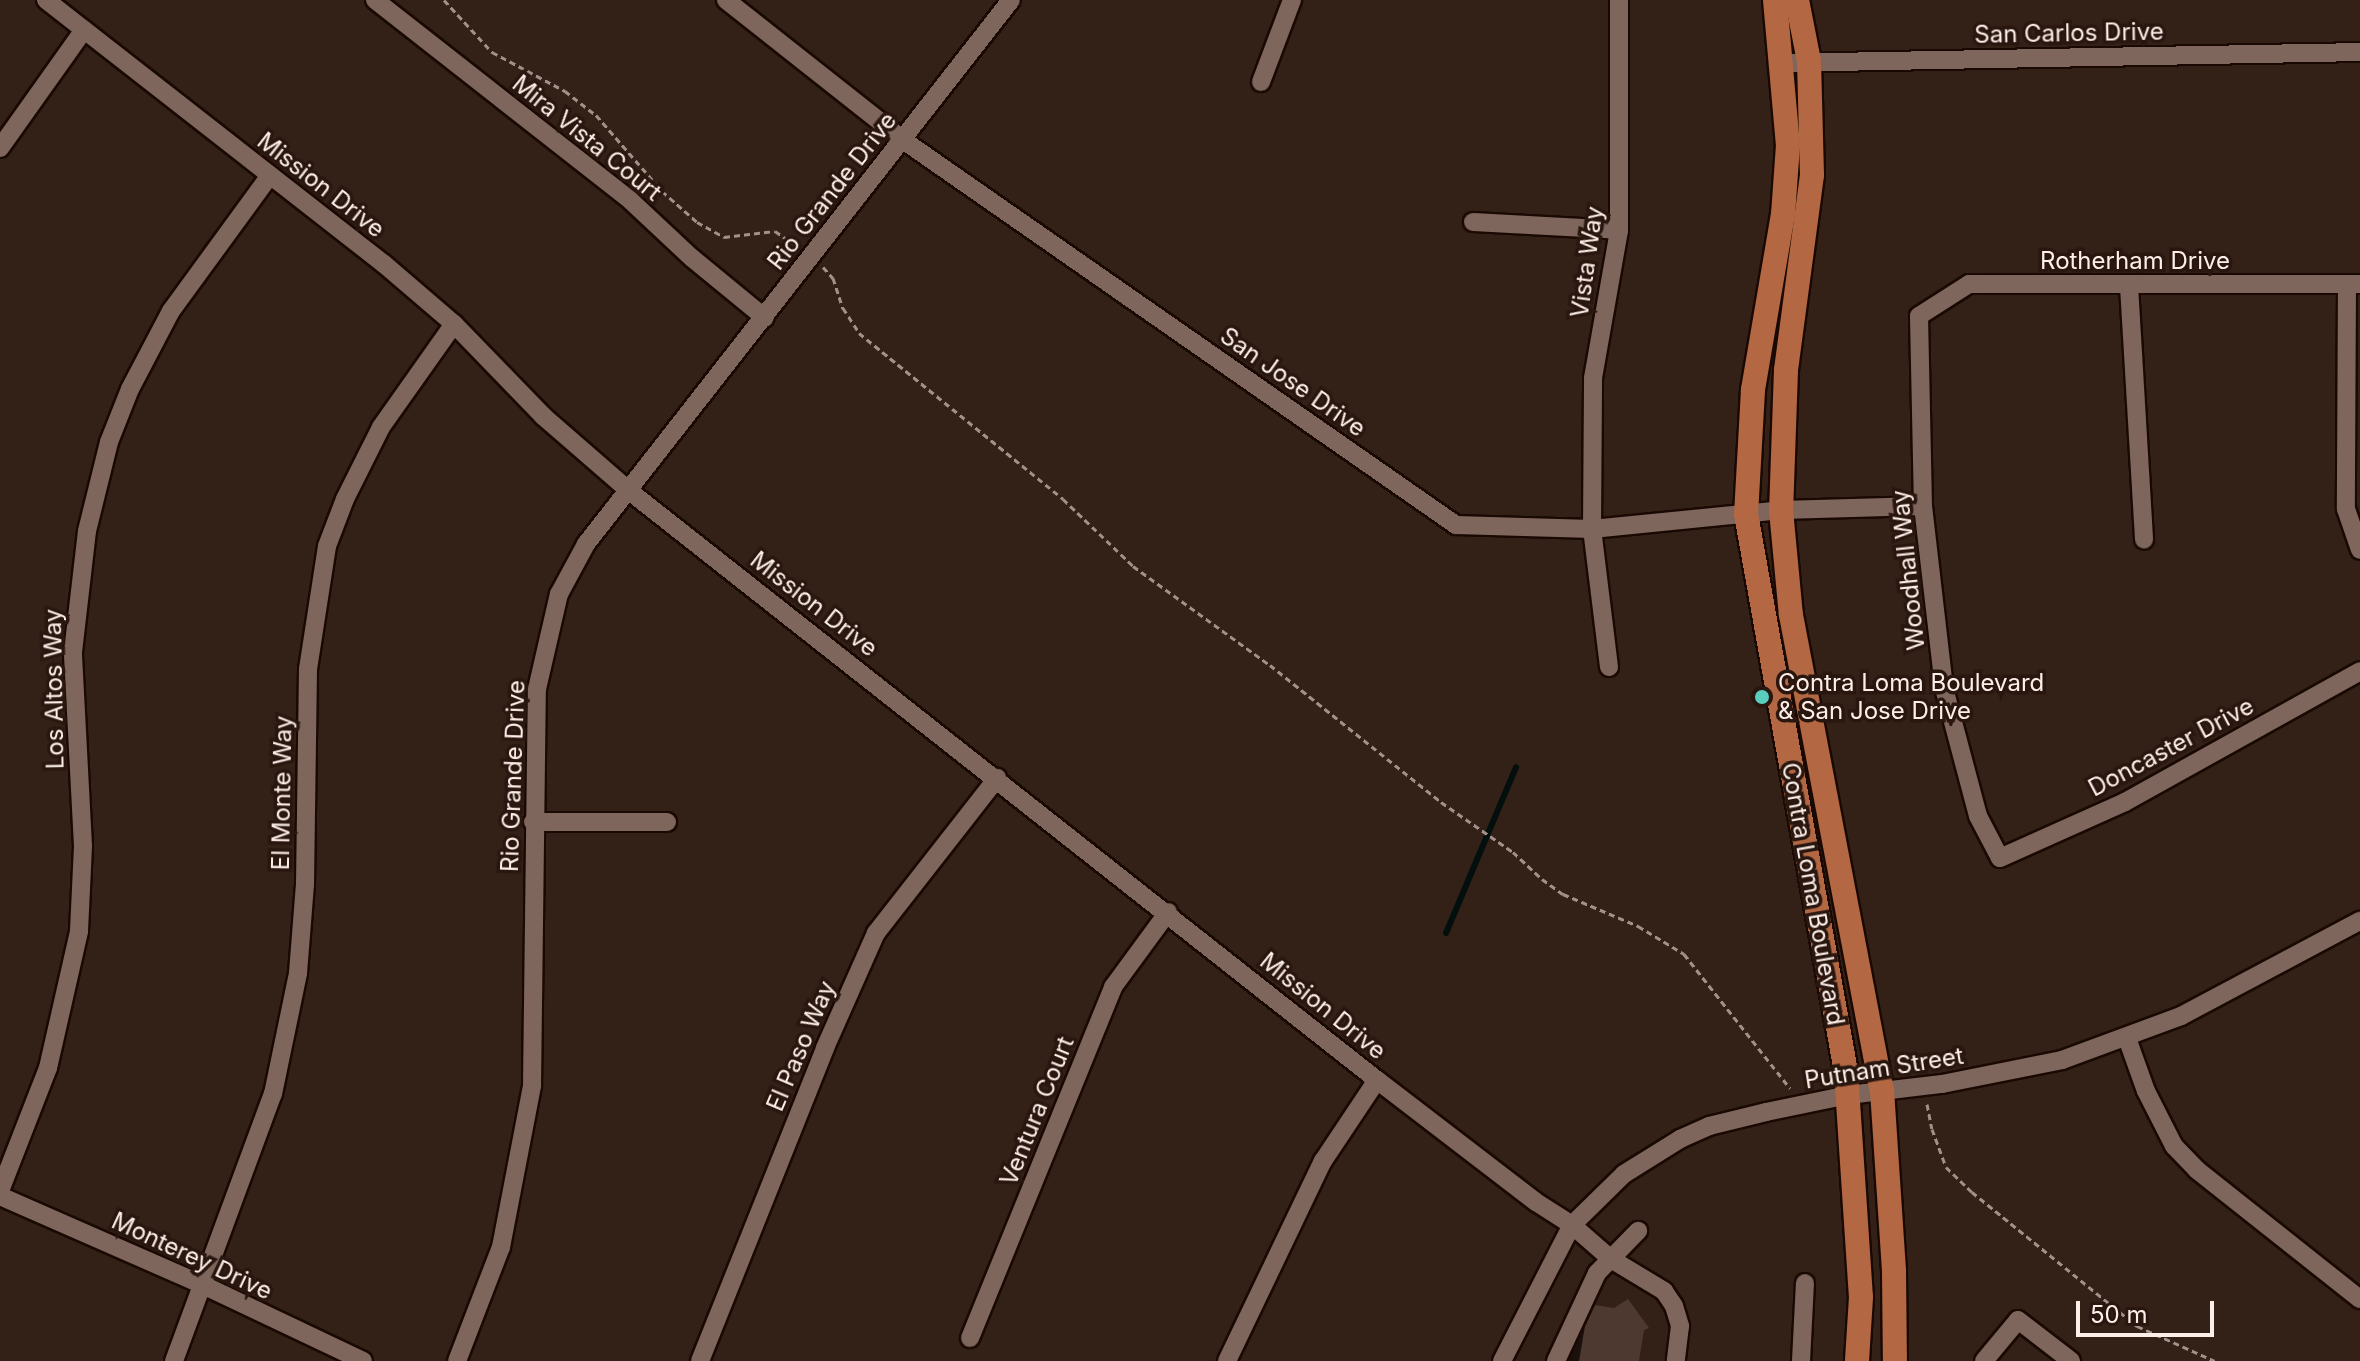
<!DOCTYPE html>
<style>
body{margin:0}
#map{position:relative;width:2360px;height:1361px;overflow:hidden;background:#332017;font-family:Inter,sans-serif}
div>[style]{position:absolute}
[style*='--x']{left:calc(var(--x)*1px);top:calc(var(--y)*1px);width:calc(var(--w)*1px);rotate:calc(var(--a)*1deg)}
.shadow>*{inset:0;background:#0007}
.stream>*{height:6px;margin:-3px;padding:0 3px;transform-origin:3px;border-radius:3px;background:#030f0d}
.building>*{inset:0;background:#4e3930}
.path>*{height:3px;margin-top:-1.5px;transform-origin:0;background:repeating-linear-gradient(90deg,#a2918a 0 6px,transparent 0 10px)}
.roads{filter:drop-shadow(2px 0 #1a0903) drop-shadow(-2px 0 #1a0903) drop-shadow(0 2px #1a0903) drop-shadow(0 -2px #1a0903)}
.minor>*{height:18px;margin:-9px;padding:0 9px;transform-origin:9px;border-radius:9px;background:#7e665c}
.major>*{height:24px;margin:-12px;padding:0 12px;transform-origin:12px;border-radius:12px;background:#b36843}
.dots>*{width:22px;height:22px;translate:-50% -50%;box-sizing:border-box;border:4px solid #29160e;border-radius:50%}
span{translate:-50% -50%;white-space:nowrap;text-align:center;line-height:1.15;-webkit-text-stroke:7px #29160e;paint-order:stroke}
.street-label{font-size:24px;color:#fceee8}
.poi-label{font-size:24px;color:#fceee8}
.left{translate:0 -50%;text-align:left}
.scale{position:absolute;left:2076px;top:1301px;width:138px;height:36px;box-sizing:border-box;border:4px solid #fceee8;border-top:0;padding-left:10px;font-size:24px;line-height:28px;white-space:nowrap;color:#fceee8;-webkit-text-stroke:6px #29160e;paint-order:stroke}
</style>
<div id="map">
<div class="shadow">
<div style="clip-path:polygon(1596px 1307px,1642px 1332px,1636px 1361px,1565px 1361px,1578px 1325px)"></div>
</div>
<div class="stream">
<div style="--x:1446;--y:933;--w:180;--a:-67.1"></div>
</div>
<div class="building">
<div style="clip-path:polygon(1628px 1299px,1649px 1328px,1644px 1330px,1639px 1361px,1579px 1361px,1585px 1326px,1595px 1305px,1614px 1308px)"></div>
</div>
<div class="path">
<div style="--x:444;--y:0;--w:71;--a:47.3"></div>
<div style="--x:492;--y:52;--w:83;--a:28.1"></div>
<div style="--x:565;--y:91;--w:39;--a:38"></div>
<div style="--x:596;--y:115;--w:101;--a:49"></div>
<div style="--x:662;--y:191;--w:47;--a:41.5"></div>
<div style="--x:697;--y:222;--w:31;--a:29"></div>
<div style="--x:724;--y:237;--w:51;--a:-6.7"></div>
<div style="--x:775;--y:231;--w:24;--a:35"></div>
<div style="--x:823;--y:267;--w:15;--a:48"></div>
<div style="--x:833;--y:278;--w:32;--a:72"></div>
<div style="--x:843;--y:308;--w:30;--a:57"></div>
<div style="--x:859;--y:333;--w:263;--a:39.1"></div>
<div style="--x:1063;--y:499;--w:97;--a:43.7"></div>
<div style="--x:1133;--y:566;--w:169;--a:35.9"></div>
<div style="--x:1270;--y:665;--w:219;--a:38.7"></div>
<div style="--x:1441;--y:802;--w:88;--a:34.8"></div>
<div style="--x:1513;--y:852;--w:40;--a:43"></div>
<div style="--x:1542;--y:879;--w:26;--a:36"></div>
<div style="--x:1563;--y:894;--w:82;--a:23.1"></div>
<div style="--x:1638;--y:926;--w:54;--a:31.3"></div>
<div style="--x:1684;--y:954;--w:171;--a:51.7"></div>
<div style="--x:1927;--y:1104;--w:25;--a:79"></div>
<div style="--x:1932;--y:1129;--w:40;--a:69.8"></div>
<div style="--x:1946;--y:1167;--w:36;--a:44"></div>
<div style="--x:1972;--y:1192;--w:213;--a:39.1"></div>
<div style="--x:2137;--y:1326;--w:85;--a:24.2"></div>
</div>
<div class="roads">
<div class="minor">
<div style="--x:46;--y:0;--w:429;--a:38"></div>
<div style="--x:384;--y:264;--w:92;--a:40.6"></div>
<div style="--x:454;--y:324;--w:128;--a:45.9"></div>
<div style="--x:543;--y:416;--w:113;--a:41"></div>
<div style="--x:628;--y:490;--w:953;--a:38.23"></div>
<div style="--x:1377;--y:1080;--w:200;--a:37.5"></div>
<div style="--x:1536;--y:1202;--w:43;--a:32.6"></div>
<div style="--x:1572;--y:1225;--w:52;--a:41.1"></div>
<div style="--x:1611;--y:1259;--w:62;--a:31.1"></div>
<div style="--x:1664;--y:1291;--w:18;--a:56"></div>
<div style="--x:1674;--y:1306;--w:21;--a:73"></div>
<div style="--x:1680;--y:1326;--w:35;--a:97"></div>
<div style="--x:375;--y:0;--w:325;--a:38.1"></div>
<div style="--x:631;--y:201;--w:83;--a:43.1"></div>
<div style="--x:692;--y:258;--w:94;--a:39.4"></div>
<div style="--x:726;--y:0;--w:226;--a:38.3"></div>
<div style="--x:903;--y:140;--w:674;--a:34.85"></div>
<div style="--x:1456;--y:525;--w:136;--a:1.7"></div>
<div style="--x:1592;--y:529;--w:190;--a:-5.7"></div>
<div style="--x:1781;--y:510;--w:142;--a:-1.6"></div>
<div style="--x:1779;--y:63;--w:581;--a:-1.08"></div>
<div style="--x:1261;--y:82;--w:88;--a:-69.3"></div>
<div style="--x:0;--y:148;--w:145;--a:-54.6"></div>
<div style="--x:1473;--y:222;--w:146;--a:3.1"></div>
<div style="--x:2347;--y:284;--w:225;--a:90.3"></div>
<div style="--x:2346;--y:509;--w:43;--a:71.1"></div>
<div style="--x:2360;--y:284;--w:391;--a:180"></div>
<div style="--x:1969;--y:284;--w:59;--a:147.4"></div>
<div style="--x:1919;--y:316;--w:190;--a:88.8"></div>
<div style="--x:1923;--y:506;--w:183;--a:83.4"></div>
<div style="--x:1944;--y:688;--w:132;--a:75.1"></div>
<div style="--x:1978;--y:816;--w:47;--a:62.4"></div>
<div style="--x:2000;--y:858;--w:137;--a:-24.1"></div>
<div style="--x:2125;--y:802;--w:269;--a:-29.1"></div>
<div style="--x:2129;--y:286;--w:254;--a:86.6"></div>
<div style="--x:1609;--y:667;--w:139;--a:-97"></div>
<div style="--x:1592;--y:529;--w:151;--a:-89.6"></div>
<div style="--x:1593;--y:378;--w:150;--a:-80"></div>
<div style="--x:1619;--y:230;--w:230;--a:-90"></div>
<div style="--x:533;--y:822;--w:134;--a:0"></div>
<div style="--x:2127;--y:1038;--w:56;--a:70.3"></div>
<div style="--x:2146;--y:1091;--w:62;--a:63"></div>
<div style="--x:2174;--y:1146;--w:33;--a:46"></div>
<div style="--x:2197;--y:1170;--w:208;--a:38.4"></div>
<div style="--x:0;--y:1191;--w:132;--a:-68.7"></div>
<div style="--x:48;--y:1068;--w:140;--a:-77.2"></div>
<div style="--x:79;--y:931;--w:85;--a:-87.3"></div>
<div style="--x:83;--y:846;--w:194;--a:-93"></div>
<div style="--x:73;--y:652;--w:122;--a:-83.4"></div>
<div style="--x:87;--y:531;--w:92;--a:-76.1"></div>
<div style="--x:109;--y:442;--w:57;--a:-68.4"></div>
<div style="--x:130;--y:389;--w:88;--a:-62.3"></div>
<div style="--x:171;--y:311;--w:168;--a:-53.9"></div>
<div style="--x:0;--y:1196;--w:222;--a:23.7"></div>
<div style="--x:203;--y:1285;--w:177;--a:25.4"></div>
<div style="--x:970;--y:1338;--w:379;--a:-67.8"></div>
<div style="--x:1113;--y:987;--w:93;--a:-53.7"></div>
<div style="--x:174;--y:1361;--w:285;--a:-69.7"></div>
<div style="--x:273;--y:1094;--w:124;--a:-78.3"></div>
<div style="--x:298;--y:973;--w:89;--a:-85.5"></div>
<div style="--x:305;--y:884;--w:215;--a:-89.2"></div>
<div style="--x:308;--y:669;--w:124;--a:-81.2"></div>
<div style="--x:327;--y:546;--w:50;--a:-69"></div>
<div style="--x:345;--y:499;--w:80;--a:-63.4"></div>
<div style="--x:381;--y:427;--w:126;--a:-54.7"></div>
<div style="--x:457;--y:1361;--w:122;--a:-68.9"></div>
<div style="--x:501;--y:1247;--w:164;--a:-79.1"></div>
<div style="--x:532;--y:1086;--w:397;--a:-89.3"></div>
<div style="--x:537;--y:689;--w:98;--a:-77"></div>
<div style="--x:559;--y:594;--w:57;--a:-61.6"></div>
<div style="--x:586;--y:544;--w:690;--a:-52"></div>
<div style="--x:700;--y:1361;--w:337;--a:-68.2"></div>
<div style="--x:825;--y:1048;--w:126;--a:-66.1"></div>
<div style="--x:876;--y:933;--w:197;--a:-52"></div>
<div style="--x:1227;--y:1361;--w:222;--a:-64.4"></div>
<div style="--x:1323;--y:1161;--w:97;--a:-56.3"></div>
<div style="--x:1502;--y:1361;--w:153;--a:-62.8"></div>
<div style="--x:1572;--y:1225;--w:73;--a:-44.4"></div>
<div style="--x:1624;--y:1174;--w:66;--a:-32"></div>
<div style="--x:1680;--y:1139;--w:32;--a:-24"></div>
<div style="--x:1709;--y:1126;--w:59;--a:-13.8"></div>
<div style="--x:1766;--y:1112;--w:84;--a:-11.7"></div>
<div style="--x:1848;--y:1095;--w:95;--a:-6.7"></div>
<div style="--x:1942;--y:1084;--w:122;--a:-11.3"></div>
<div style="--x:2062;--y:1060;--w:127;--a:-20.3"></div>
<div style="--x:2181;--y:1016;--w:203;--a:-28"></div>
<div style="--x:1556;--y:1361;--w:97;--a:-65"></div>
<div style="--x:1597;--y:1273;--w:59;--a:-45.7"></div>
<div style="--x:1801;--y:1361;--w:78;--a:-87.1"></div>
<div style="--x:1984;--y:1361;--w:53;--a:-50.3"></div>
<div style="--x:2018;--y:1320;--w:67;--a:37.7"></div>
</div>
<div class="major">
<div style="--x:1775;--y:0;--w:146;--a:84.9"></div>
<div style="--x:1788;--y:145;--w:69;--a:94.1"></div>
<div style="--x:1783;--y:214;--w:179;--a:99.7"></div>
<div style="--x:1753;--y:390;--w:124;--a:93.2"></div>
<div style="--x:1746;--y:514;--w:567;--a:79.84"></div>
<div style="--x:1846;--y:1072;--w:225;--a:86.2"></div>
<div style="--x:1861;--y:1297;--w:64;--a:93.6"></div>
<div style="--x:1797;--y:0;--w:62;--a:78.9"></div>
<div style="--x:1809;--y:61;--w:114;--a:88.5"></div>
<div style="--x:1812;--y:175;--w:197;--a:97.6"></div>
<div style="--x:1786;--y:370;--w:140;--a:92"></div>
<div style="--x:1781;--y:510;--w:105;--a:84.6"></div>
<div style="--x:1791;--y:615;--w:484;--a:79.2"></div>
<div style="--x:1882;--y:1090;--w:182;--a:86.2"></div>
<div style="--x:1894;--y:1272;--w:89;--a:89.4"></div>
</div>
</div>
<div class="dots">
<div style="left:1762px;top:697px;background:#59cebe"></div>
</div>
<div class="street-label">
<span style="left:2069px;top:33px;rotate:-1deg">San Carlos Drive</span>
<span style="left:587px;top:138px;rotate:39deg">Mira Vista Court</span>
<span style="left:321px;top:185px;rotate:38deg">Mission Drive</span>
<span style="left:832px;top:191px;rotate:-52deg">Rio Grande Drive</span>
<span style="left:2135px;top:261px">Rotherham Drive</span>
<span style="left:1587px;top:262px;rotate:-82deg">Vista Way</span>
<span style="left:1293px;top:382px;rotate:35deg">San Jose Drive</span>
<span style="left:1908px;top:570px;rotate:-96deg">Woodhall Way</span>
<span style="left:814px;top:604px;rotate:38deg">Mission Drive</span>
<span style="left:54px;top:689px;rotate:-91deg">Los Altos Way</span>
<span style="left:2171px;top:747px;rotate:-28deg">Doncaster Drive</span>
<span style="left:513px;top:776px;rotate:-88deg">Rio Grande Drive</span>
<span style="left:282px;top:793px;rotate:-89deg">El Monte Way</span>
<span style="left:1813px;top:894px;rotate:80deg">Contra Loma Boulevard</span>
<span style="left:1323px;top:1006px;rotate:39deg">Mission Drive</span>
<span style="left:801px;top:1046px;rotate:-67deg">El Paso Way</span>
<span style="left:1884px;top:1068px;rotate:-9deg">Putnam Street</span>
<span style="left:1037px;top:1111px;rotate:-68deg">Ventura Court</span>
<span style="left:192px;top:1256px;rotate:25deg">Monterey Drive</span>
</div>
<div class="poi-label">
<span class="left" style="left:1778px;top:697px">Contra Loma Boulevard<br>&amp; San Jose Drive</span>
</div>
<div class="scale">50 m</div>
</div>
